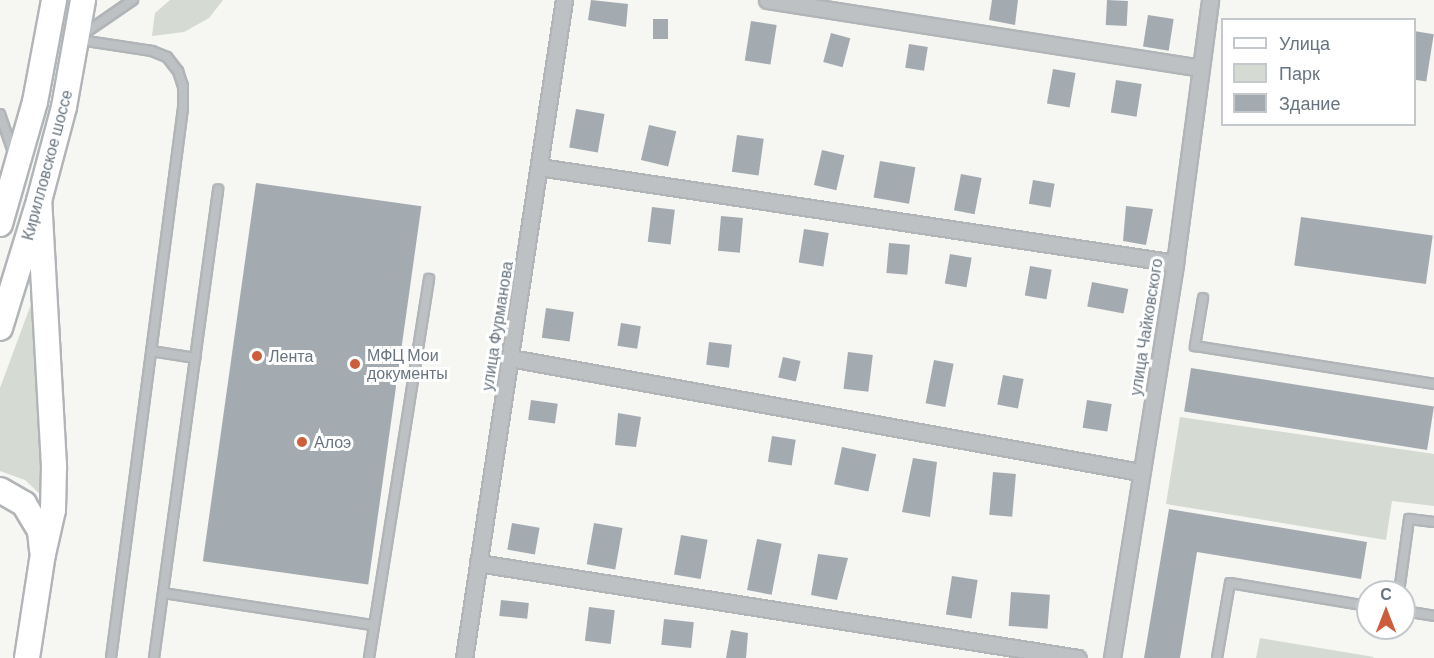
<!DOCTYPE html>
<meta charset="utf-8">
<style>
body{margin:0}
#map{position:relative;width:1434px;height:658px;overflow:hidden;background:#f6f6f3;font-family:Barlow,sans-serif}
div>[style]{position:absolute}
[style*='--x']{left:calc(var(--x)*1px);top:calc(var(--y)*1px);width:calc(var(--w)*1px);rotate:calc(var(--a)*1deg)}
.green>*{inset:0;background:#d5dad3}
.building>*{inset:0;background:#a4abb0;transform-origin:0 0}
.roads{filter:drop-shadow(2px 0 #b1b5b8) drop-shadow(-2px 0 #b1b5b8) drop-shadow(0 2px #b1b5b8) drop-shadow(0 -2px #b1b5b8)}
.service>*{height:8px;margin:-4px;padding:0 4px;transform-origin:4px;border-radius:4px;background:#bdc1c4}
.minor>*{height:15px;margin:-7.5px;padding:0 7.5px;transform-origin:7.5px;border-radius:7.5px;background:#bdc1c4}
.primary>*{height:24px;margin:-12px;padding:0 12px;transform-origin:12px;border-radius:12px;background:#fff}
.dots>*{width:16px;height:16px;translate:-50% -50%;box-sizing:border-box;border:3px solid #fff;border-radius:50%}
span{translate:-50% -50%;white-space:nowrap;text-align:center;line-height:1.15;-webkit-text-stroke:6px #fff;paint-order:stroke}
.street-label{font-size:16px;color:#687580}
.poi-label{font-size:16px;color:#687580}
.left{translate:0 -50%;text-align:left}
.legend{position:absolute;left:1221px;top:18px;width:195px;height:108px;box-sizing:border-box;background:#fff;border:2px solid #c3c8cc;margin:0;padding:8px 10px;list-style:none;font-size:18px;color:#687580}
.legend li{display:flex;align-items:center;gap:12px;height:30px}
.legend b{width:30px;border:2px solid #c3c8cc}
.north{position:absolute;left:1356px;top:580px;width:60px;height:60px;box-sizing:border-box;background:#fff;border:2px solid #c3c8cc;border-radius:50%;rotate:0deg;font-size:16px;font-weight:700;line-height:24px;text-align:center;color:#687580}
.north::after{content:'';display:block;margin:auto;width:21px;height:27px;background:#cd5e3c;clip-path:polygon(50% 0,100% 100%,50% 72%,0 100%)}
</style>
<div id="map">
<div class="green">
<div style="clip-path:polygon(170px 0,223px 0,209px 18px,184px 32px,152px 36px,155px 13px)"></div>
<div style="clip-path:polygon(34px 296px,42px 496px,25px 480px,0 471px,0 388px)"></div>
<div style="clip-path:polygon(1180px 417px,1434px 454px,1434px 506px,1392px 501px,1386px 540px,1166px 504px)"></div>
<div style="clip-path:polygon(1260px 638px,1374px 657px,1373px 658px,1256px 658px)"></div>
</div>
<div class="building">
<div style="clip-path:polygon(591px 0,628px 4px,626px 27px,588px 20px)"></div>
<div style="clip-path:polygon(992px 0,1018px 0,1015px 25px,989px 20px)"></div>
<div style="left:1107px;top:0;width:21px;height:25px;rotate:3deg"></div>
<div style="left:1148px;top:15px;width:26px;height:32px;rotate:9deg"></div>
<div style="left:653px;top:19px;width:15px;height:20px"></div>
<div style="left:751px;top:21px;width:26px;height:40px;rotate:9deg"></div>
<div style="left:1414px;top:31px;width:20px;height:48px;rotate:9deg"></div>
<div style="left:831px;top:33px;width:20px;height:30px;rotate:15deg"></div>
<div style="left:909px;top:44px;width:19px;height:24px;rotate:9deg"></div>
<div style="left:1053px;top:69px;width:23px;height:35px;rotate:10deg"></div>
<div style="left:1116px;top:80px;width:26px;height:33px;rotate:9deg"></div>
<div style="left:576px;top:109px;width:29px;height:39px;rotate:10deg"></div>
<div style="left:649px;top:125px;width:28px;height:36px;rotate:13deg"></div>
<div style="left:737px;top:135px;width:27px;height:37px;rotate:8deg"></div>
<div style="left:822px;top:150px;width:23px;height:36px;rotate:13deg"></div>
<div style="left:880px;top:161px;width:36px;height:37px;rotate:10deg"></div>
<div style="left:961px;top:174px;width:21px;height:37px;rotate:11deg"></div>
<div style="left:1033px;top:180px;width:22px;height:24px;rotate:10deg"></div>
<div style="left:256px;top:183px;width:167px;height:382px;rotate:8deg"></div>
<div style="clip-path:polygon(1126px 206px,1153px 209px,1146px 245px,1123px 241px)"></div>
<div style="left:652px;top:207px;width:23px;height:35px;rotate:7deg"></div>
<div style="left:721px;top:216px;width:22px;height:35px;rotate:5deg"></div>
<div style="left:1301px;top:217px;width:133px;height:49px;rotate:8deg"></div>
<div style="left:804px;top:229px;width:25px;height:34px;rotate:9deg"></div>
<div style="left:889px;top:243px;width:21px;height:30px;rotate:5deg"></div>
<div style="left:950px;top:254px;width:22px;height:30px;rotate:10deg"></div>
<div style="left:1030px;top:266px;width:22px;height:30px;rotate:10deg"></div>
<div style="left:1092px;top:282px;width:37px;height:25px;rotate:11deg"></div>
<div style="left:546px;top:308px;width:28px;height:30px;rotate:8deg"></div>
<div style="left:621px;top:323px;width:20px;height:23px;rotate:9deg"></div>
<div style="left:709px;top:342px;width:23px;height:23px;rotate:7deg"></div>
<div style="left:848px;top:352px;width:25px;height:37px;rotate:7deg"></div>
<div style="left:783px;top:357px;width:18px;height:21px;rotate:13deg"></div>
<div style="left:934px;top:360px;width:20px;height:44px;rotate:11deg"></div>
<div style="left:1191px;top:368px;width:246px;height:44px;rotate:9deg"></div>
<div style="left:1003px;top:375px;width:21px;height:30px;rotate:11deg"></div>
<div style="left:531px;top:400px;width:27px;height:20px;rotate:8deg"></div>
<div style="left:1087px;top:400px;width:25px;height:28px;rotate:9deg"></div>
<div style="clip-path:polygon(618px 413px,641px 417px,636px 447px,615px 445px)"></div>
<div style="left:772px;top:436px;width:24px;height:26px;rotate:9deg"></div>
<div style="left:842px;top:447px;width:35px;height:38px;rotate:12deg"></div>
<div style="clip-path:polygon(913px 458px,937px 462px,930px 517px,902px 512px)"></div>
<div style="left:993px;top:472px;width:23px;height:43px;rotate:5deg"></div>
<div style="clip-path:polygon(1169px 509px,1367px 542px,1361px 579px,1197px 552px,1180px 658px,1144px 658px)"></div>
<div style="left:512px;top:523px;width:28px;height:27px;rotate:10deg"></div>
<div style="left:594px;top:523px;width:29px;height:42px;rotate:10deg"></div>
<div style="left:681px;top:535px;width:27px;height:40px;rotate:10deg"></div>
<div style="left:757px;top:539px;width:25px;height:52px;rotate:11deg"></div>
<div style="clip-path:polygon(818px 554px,848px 558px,837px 600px,811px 595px)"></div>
<div style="left:952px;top:576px;width:26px;height:39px;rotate:9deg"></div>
<div style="left:1011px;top:592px;width:39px;height:34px;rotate:4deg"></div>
<div style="left:501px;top:600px;width:28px;height:16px;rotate:6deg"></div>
<div style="left:589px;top:607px;width:26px;height:34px;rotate:7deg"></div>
<div style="left:664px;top:619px;width:30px;height:26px;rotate:6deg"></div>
<div style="clip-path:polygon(731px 630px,748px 633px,746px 658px,726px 658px)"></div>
</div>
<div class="roads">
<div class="service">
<div style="--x:82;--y:35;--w:62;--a:-34.5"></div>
<div style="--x:80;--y:40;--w:73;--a:8.7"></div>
<div style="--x:152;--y:51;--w:16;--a:22"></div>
<div style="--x:167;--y:57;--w:18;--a:52"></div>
<div style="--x:178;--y:71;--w:16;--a:72"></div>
<div style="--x:183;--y:86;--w:22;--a:90"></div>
<div style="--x:183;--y:108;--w:555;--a:97.46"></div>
<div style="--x:0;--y:114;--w:40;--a:71.1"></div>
<div style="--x:1203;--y:298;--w:49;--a:99.5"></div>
<div style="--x:1195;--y:346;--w:242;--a:9"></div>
<div style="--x:151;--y:351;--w:45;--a:9"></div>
<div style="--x:1399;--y:592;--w:74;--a:-82.2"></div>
<div style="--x:1409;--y:519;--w:25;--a:7"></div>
<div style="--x:163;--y:593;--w:212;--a:8.7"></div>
<div style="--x:1404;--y:611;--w:30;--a:9"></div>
<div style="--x:154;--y:658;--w:473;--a:-82.2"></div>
<div style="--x:369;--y:658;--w:384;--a:-81"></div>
<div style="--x:1217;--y:658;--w:76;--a:-80.2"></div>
<div style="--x:1230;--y:583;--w:140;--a:9.5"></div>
</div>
<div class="minor">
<div style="--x:767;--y:0;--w:438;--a:8.9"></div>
<div style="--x:539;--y:167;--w:643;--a:8.58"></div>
<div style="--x:510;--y:358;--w:640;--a:10.26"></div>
<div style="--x:478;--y:563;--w:607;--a:9"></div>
<div style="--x:464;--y:658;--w:666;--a:-81.36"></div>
<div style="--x:1112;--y:658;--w:400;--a:-80.9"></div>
<div style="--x:1175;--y:263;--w:265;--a:-82.4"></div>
</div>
<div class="primary">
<div style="--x:0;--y:224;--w:127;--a:-74"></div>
<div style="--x:35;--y:102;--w:104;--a:-79.4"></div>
<div style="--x:0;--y:328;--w:133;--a:-72.9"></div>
<div style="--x:39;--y:201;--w:97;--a:-75.1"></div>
<div style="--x:64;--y:107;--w:109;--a:-79.9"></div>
<div style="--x:0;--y:490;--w:28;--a:30"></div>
<div style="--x:24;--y:504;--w:31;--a:59"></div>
<div style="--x:40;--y:531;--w:19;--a:84"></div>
<div style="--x:27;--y:658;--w:105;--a:-81.3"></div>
<div style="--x:43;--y:554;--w:45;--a:-77.2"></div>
<div style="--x:53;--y:510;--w:44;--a:-88.7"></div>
<div style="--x:54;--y:466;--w:265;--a:-93.2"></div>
</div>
</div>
<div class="dots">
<div style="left:257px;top:356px;background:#cd5e3c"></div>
<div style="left:355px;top:364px;background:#cd5e3c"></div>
<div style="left:302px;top:442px;background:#cd5e3c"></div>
</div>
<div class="street-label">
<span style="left:47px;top:165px;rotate:-75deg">Кирилловское шоссе</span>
<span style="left:497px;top:326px;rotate:-81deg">улица Фурманова</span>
<span style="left:1146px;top:327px;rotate:-81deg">улица Чайковского</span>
</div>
<div class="poi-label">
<span class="left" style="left:367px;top:364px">МФЦ Мои<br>документы</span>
<span class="left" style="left:269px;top:356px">Лента</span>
<span class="left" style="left:314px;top:442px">Алоэ</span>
</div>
<ul class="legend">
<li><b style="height:8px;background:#fff"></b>Улица</li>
<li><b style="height:16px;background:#d5dad3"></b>Парк</li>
<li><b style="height:16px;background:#a4abb0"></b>Здание</li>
</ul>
<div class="north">С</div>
</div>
